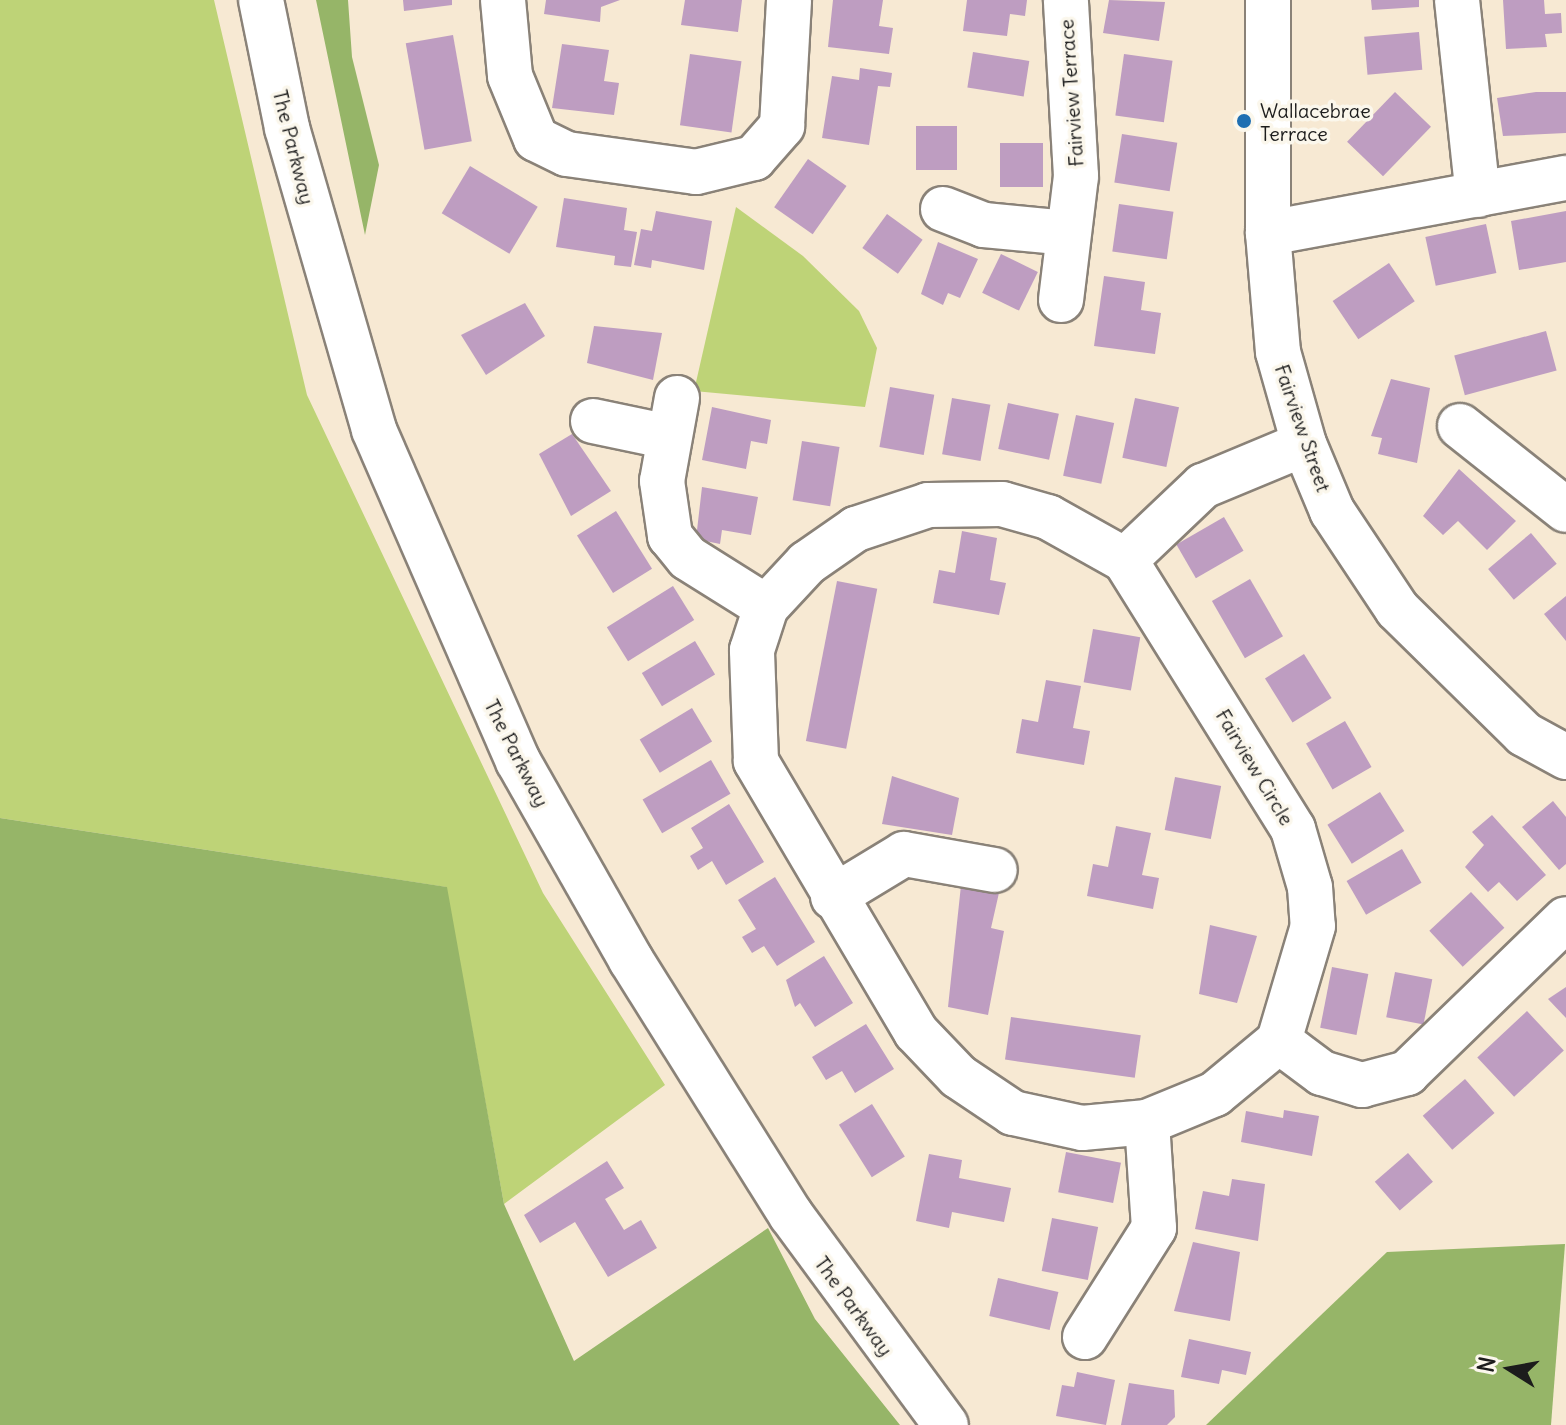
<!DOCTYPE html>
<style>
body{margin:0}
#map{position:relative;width:1566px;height:1425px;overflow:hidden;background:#f7e9d3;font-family:Delius,sans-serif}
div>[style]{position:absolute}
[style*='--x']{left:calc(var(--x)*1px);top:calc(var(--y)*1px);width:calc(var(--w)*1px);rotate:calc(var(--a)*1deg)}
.green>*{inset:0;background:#bed377}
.forest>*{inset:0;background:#96b568}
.building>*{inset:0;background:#be9dc1;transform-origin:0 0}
.roads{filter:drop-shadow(2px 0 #8a8278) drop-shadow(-2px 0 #8a8278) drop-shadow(0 2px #8a8278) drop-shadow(0 -2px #8a8278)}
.minor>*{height:44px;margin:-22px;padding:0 22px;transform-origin:22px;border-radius:22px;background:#fff}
.major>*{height:44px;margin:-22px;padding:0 22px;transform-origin:22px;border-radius:22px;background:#fff}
.dots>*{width:22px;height:22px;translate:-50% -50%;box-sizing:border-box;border:4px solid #fbf7ec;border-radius:50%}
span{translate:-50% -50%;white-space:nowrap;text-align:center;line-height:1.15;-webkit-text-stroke:7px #fbf7ec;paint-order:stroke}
.street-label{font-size:20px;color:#1c1c1c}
.poi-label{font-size:20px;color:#1c1c1c}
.left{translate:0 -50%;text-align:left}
.north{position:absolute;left:1470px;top:1329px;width:80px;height:80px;-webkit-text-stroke:6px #fbf7ec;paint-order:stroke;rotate:281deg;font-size:22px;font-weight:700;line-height:32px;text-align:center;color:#1c1c1c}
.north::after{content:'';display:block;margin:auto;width:28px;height:36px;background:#1c1c1c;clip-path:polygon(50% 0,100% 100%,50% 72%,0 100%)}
</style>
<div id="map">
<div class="green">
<div style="clip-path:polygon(0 0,214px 0,307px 395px,543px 893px,665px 1085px,504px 1204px,446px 887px,0 818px)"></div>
<div style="clip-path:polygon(736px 207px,803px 256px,859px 311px,877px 348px,865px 407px,694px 391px)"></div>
</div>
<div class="forest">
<div style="clip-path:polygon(316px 0,348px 0,352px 57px,379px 165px,365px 235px)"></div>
<div style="clip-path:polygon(0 818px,447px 887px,504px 1204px,574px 1361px,768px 1228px,815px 1319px,900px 1425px,0 1425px)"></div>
<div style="clip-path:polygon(1565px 1244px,1551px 1425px,1206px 1425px,1387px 1252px)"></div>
</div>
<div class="building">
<div style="clip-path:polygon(403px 0,452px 0,452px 5px,404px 11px)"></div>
<div style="clip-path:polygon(546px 0,620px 0,601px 7px,600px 22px,544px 14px)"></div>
<div style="clip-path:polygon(685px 0,742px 0,738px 32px,681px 25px)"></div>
<div style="clip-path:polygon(833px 0,883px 0,879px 26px,893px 28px,889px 54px,828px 47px)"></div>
<div style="clip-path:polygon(967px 0,1027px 0,1025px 16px,1010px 14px,1007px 36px,963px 31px)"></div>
<div style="clip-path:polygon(1109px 0,1165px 2px,1159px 41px,1103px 33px)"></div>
<div style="clip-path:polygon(1371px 0,1419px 0,1419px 7px,1372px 10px)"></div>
<div style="clip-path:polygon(1503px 0,1544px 0,1545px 14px,1561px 13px,1562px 33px,1545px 34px,1547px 47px,1506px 49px)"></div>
<div style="left:1419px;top:32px;width:38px;height:55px;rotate:85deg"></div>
<div style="left:453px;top:35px;width:108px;height:48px;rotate:80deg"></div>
<div style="clip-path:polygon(562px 44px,609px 50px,604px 81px,619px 83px,614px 115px,552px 108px)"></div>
<div style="left:973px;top:52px;width:57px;height:36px;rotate:9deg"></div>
<div style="left:690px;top:54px;width:52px;height:72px;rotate:8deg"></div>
<div style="left:1124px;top:54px;width:49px;height:62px;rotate:8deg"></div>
<div style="clip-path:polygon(860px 68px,892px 73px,890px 87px,878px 86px,869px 145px,822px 138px,832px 76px,859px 80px)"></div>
<div style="left:1395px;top:92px;width:50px;height:69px;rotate:44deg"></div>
<div style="clip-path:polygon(1536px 92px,1566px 92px,1566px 133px,1503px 136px,1497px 98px)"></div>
<div style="left:916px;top:126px;width:41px;height:44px"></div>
<div style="left:1122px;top:134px;width:56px;height:49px;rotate:9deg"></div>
<div style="left:1000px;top:143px;width:43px;height:44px"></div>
<div style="left:808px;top:159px;width:47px;height:59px;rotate:35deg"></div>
<div style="left:470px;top:166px;width:79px;height:55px;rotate:31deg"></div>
<div style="clip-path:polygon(564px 198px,627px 208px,624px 230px,637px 232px,631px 267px,614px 265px,615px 256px,556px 247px)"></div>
<div style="left:1119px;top:204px;width:55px;height:48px;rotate:8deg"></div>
<div style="clip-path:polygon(656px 211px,712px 221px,704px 270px,652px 260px,651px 268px,634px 265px,641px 229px,652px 231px)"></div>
<div style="clip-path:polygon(1566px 211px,1566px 262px,1519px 270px,1511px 221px)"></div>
<div style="left:887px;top:214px;width:44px;height:42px;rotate:36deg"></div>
<div style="left:1486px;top:224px;width:50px;height:62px;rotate:78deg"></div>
<div style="clip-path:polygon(938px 242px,978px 259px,960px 298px,948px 293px,943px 305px,921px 294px)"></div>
<div style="left:1001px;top:254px;width:41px;height:43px;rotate:26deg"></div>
<div style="left:1389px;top:263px;width:46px;height:68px;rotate:56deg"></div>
<div style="clip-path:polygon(1104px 276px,1145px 282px,1141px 310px,1161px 313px,1155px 354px,1094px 346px)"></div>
<div style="clip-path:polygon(525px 303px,545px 336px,486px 375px,461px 335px)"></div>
<div style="clip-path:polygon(594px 326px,662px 333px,653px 380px,587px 363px)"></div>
<div style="left:1546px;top:331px;width:41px;height:95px;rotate:75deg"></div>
<div style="clip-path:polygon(1391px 379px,1430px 388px,1417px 463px,1378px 454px,1382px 438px,1371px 436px)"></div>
<div style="left:890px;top:387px;width:45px;height:61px;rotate:10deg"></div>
<div style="left:952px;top:398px;width:39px;height:57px;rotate:10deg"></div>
<div style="left:1135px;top:398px;width:45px;height:61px;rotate:12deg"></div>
<div style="left:1008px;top:403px;width:52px;height:47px;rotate:12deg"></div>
<div style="clip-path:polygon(712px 407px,771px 420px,767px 444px,751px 441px,746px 469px,702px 460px)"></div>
<div style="left:1076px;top:415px;width:39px;height:62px;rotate:12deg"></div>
<div style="clip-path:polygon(572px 434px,611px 491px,571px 516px,539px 454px)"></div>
<div style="left:802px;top:441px;width:38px;height:60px;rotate:9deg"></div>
<div style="clip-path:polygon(1459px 469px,1516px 521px,1487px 550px,1458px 521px,1443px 535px,1423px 516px)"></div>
<div style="clip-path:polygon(702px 487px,758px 497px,751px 535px,722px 530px,720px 544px,696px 539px)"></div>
<div style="left:616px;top:511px;width:68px;height:46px;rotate:58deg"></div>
<div style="left:1224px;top:517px;width:39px;height:55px;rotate:60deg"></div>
<div style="clip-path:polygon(962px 531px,997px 538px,990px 580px,1006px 583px,999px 615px,933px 603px,939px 570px,955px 573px)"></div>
<div style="left:1531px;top:533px;width:40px;height:56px;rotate:50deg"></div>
<div style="left:1250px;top:579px;width:66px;height:44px;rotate:60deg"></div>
<div style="left:837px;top:581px;width:41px;height:163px;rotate:11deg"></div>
<div style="left:673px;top:586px;width:40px;height:78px;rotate:58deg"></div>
<div style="clip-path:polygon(1566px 596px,1566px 641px,1544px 614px)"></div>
<div style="left:1093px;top:629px;width:48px;height:54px;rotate:10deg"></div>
<div style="left:695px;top:641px;width:39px;height:62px;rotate:59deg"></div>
<div style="left:1304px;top:654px;width:52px;height:46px;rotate:58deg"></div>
<div style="clip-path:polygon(1046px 680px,1081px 686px,1073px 728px,1090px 731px,1084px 765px,1016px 753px,1022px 719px,1038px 722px)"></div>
<div style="left:692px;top:708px;width:39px;height:61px;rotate:59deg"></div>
<div style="left:1345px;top:721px;width:53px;height:45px;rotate:60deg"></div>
<div style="left:711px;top:760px;width:39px;height:79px;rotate:60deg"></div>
<div style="clip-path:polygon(892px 776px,959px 798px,952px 835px,882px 824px)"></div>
<div style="left:1175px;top:777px;width:47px;height:54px;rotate:11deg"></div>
<div style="left:1380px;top:792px;width:46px;height:62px;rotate:58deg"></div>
<div style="clip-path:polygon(1553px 801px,1566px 817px,1566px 864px,1559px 870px,1522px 827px)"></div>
<div style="clip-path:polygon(729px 804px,764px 862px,726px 885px,712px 861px,698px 870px,690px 856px,703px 848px,691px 828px)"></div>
<div style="clip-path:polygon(1492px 815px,1546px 875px,1517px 901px,1499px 882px,1488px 892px,1465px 867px,1484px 845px,1472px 832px)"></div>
<div style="clip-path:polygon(1116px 826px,1151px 833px,1142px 875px,1159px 878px,1153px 909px,1087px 896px,1093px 864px,1108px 867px)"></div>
<div style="left:1402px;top:849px;width:39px;height:64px;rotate:60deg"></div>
<div style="clip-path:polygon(962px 876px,1001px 884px,991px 928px,1004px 931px,988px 1015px,948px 1007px)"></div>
<div style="clip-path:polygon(775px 877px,815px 942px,777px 966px,764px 946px,752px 953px,742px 937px,756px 929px,738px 900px)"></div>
<div style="left:1471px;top:892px;width:49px;height:57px;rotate:47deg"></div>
<div style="clip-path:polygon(1210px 925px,1257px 936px,1237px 1003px,1199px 994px)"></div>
<div style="clip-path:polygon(824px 956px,853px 1003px,815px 1027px,800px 1003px,795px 1007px,786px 980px)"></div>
<div style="left:1332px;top:967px;width:37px;height:62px;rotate:11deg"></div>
<div style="left:1395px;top:972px;width:38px;height:46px;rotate:11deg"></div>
<div style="clip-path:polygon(1566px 987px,1566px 1018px,1548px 999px)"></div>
<div style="left:1527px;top:1011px;width:54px;height:68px;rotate:47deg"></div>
<div style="left:1011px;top:1017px;width:131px;height:43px;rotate:8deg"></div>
<div style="clip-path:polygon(866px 1024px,894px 1069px,855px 1093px,842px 1071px,826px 1080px,812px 1057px)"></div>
<div style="left:1465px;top:1079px;width:45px;height:56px;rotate:49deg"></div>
<div style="left:872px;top:1104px;width:62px;height:39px;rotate:58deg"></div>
<div style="clip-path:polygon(1284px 1110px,1319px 1116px,1312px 1156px,1241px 1142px,1246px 1111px,1283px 1118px)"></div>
<div style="left:1066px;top:1152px;width:56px;height:41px;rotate:11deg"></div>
<div style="left:1408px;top:1153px;width:38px;height:44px;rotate:49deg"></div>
<div style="clip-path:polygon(929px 1154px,962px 1160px,959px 1178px,1011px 1188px,1004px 1222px,952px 1212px,949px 1228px,916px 1221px)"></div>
<div style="clip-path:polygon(607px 1161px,624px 1188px,605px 1199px,624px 1230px,641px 1220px,657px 1248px,608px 1277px,575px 1222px,540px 1243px,524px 1215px)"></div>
<div style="clip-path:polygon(1232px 1179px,1265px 1184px,1258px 1241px,1195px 1229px,1203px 1191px,1229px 1196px)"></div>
<div style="left:1052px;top:1218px;width:47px;height:54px;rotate:11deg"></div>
<div style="clip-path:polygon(1193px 1242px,1240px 1252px,1230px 1321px,1174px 1311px)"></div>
<div style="left:998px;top:1278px;width:62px;height:39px;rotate:13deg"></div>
<div style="clip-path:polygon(1189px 1339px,1251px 1352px,1246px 1375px,1222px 1370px,1219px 1384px,1181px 1377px)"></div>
<div style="clip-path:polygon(1077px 1372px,1115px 1380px,1106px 1425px,1056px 1416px,1062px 1385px,1074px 1387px)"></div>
<div style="clip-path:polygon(1129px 1383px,1174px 1390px,1175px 1417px,1167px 1425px,1121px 1425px)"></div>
</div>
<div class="roads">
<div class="minor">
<div style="--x:503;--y:0;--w:76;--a:84.7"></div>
<div style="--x:510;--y:76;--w:68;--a:67.6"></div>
<div style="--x:536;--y:139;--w:34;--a:26"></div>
<div style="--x:567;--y:154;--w:130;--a:7.9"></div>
<div style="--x:696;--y:172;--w:60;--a:-13.6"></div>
<div style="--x:754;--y:158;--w:43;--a:-48.8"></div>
<div style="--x:782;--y:126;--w:126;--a:-86.8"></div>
<div style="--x:1268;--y:0;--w:233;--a:90"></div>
<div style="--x:1268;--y:233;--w:119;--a:85.2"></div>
<div style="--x:1278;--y:352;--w:96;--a:74.2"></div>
<div style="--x:1304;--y:444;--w:73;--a:67.3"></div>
<div style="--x:1332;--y:511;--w:118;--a:56.4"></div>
<div style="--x:1397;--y:609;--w:178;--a:44.5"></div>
<div style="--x:1524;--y:734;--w:48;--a:28.7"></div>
<div style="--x:1457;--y:0;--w:196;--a:83.9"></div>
<div style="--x:943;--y:209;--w:44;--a:21.3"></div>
<div style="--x:984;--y:225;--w:83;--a:5.5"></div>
<div style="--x:1268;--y:233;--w:303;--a:-10.5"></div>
<div style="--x:1061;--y:300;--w:125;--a:-83.1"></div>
<div style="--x:1076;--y:176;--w:176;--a:-93.3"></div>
<div style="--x:677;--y:398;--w:84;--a:100.2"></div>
<div style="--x:662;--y:481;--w:56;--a:81.7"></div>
<div style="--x:670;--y:536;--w:28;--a:51"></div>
<div style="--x:688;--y:558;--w:92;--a:32.1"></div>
<div style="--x:593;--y:421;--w:78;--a:11.9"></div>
<div style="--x:1460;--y:426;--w:135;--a:38.4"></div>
<div style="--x:1002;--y:504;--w:48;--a:15.8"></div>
<div style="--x:1048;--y:517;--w:88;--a:29.2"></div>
<div style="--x:1125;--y:560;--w:317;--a:58"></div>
<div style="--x:1293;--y:829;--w:60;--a:73.7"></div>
<div style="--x:1310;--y:887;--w:39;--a:86"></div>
<div style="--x:1313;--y:926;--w:120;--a:106.5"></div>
<div style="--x:1279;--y:1041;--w:83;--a:140.4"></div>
<div style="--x:1215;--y:1094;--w:74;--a:157.6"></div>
<div style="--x:1147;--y:1122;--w:65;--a:174.7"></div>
<div style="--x:1082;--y:1128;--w:71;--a:-167.7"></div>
<div style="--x:1013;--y:1113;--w:66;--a:-146.1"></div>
<div style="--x:958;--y:1076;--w:61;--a:-133.7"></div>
<div style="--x:916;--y:1032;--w:315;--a:-120.6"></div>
<div style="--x:756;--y:761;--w:111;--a:-92.1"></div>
<div style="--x:752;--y:650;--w:45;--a:-72"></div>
<div style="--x:766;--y:607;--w:60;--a:-47"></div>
<div style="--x:807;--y:563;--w:60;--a:-34.8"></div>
<div style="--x:856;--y:529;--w:76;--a:-18.4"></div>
<div style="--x:928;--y:505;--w:74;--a:-0.8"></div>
<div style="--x:1125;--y:560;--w:108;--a:-43.5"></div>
<div style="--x:1203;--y:486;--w:109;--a:-22.6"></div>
<div style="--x:833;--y:897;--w:83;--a:-31.2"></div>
<div style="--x:904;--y:854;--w:92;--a:10"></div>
<div style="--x:1279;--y:1041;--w:54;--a:36.7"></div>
<div style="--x:1322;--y:1073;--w:42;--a:16.7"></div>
<div style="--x:1362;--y:1085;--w:47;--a:-14.9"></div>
<div style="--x:1407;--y:1073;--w:221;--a:-44.1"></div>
<div style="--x:1085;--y:1337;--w:129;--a:-57.7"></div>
<div style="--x:1154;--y:1228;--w:106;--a:-93.8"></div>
</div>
<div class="major">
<div style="--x:261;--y:0;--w:131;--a:78.5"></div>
<div style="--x:287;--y:128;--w:314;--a:73.9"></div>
<div style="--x:374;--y:430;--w:361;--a:66.5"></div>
<div style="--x:518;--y:761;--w:229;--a:60.4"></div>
<div style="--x:631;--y:960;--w:301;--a:57.9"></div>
<div style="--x:791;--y:1215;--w:261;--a:53.6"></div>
</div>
</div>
<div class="dots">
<div style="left:1244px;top:121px;background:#1f6fb2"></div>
</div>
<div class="street-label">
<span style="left:1071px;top:93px;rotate:-94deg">Fairview Terrace</span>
<span style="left:294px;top:147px;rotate:76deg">The Parkway</span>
<span style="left:1303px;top:428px;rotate:71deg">Fairview Street</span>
<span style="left:517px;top:753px;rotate:63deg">The Parkway</span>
<span style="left:1255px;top:767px;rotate:59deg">Fairview Circle</span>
<span style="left:854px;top:1306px;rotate:54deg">The Parkway</span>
</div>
<div class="poi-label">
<span class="left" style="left:1260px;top:122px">Wallacebrae<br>Terrace</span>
</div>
<div class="north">N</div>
</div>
